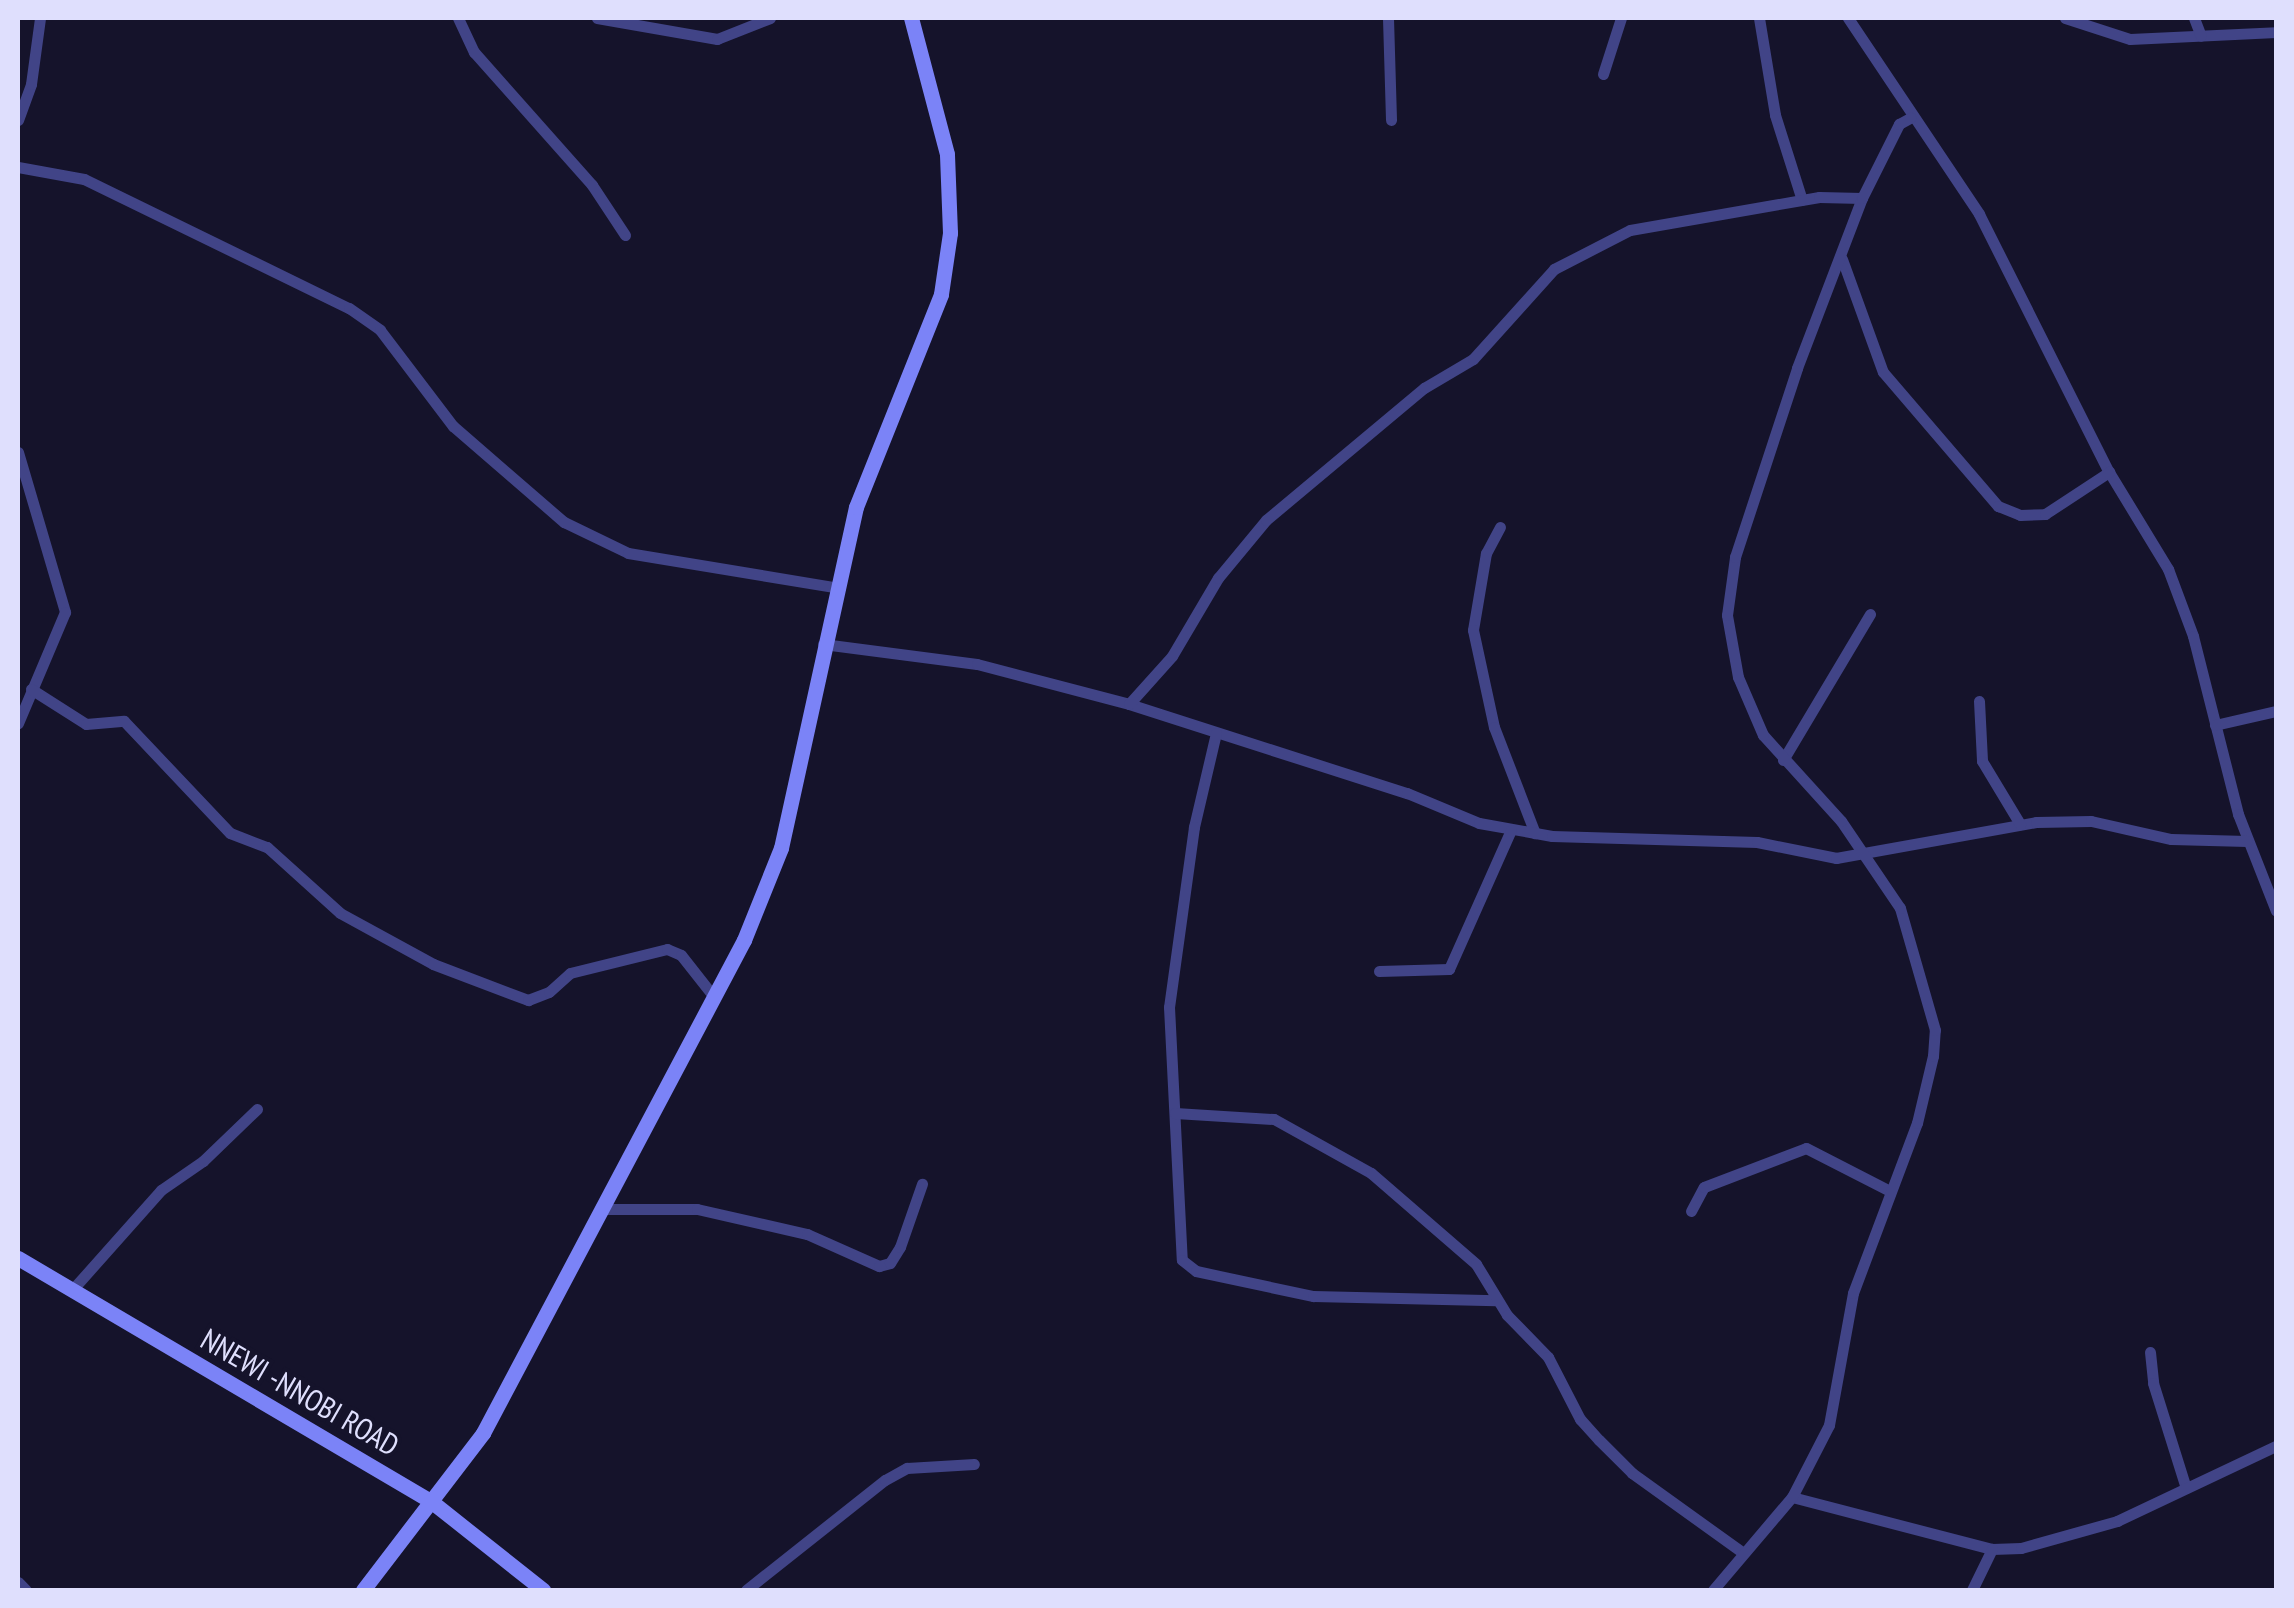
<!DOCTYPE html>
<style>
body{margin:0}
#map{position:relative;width:2294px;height:1608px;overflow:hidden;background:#15132b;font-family:"PT Sans Narrow",sans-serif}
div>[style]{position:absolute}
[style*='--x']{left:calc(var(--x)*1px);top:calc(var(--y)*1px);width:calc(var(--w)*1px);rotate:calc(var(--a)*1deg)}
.street>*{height:11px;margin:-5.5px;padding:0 5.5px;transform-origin:5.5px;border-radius:5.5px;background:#414487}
.secondary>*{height:15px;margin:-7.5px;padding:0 7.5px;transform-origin:7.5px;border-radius:7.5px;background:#7b83f7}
span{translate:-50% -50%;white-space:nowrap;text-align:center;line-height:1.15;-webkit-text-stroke:8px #15132b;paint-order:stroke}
.street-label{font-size:30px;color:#dfdffd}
.frame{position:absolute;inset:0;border:20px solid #dfdffd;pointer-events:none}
</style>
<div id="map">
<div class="street">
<div style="--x:458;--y:18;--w:38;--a:65"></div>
<div style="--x:474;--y:52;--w:178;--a:48.4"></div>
<div style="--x:592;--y:185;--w:60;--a:56.6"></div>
<div style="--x:597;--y:18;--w:122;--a:9.9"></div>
<div style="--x:717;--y:39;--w:57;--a:-21.6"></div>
<div style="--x:1388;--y:18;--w:102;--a:88.3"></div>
<div style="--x:1759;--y:18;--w:98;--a:80.6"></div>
<div style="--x:1775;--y:115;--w:89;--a:72.4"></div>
<div style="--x:1848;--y:18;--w:236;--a:56.2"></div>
<div style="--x:1979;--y:214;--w:289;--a:63.3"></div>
<div style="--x:2109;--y:472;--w:114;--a:58.7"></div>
<div style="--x:2168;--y:569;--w:72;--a:69.5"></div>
<div style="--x:2193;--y:636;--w:184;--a:75.8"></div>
<div style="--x:2238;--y:814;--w:104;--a:68.6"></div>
<div style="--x:2065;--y:18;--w:68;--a:17.9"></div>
<div style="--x:2130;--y:39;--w:146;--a:-2.7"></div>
<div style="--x:2194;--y:18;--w:19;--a:69"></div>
<div style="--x:1603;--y:74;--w:59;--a:-72.2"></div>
<div style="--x:18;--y:120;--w:38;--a:-70"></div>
<div style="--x:31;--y:84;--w:67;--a:-82.2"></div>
<div style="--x:18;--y:167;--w:67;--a:10.3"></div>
<div style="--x:84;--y:179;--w:295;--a:26"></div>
<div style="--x:349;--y:308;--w:38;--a:35"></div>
<div style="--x:380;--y:330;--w:121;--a:52.8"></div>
<div style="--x:453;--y:426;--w:147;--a:40.9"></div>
<div style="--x:564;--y:522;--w:71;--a:25.8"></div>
<div style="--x:628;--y:553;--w:209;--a:9.4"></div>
<div style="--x:1842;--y:259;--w:120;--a:70.1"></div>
<div style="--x:1883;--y:372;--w:177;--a:49.4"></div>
<div style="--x:1998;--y:506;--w:24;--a:22"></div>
<div style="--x:2020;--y:515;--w:25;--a:-2"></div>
<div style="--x:2045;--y:514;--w:77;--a:-33.3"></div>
<div style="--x:18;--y:452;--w:167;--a:73.6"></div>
<div style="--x:65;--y:612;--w:121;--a:112.9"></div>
<div style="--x:1500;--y:527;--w:30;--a:118"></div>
<div style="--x:1486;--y:553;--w:78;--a:99.6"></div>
<div style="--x:1473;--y:630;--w:99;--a:77.8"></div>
<div style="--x:1494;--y:727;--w:114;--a:68.9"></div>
<div style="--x:823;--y:644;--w:155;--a:7.4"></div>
<div style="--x:977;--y:664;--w:157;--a:14.7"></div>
<div style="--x:1129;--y:704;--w:292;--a:17.8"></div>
<div style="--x:1407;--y:793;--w:78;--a:22.6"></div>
<div style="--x:1479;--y:823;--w:74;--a:10.1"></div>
<div style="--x:1552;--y:836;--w:205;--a:1.7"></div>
<div style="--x:1757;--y:842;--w:81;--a:11.4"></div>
<div style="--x:1836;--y:858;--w:203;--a:-10.2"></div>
<div style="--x:2036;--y:822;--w:55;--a:-1"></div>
<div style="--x:2091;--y:821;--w:82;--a:12.7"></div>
<div style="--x:2171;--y:839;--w:76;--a:1.5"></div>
<div style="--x:31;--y:689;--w:65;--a:32.5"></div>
<div style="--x:86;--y:724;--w:38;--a:-5"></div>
<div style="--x:124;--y:721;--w:154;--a:46.6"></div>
<div style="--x:230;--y:833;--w:40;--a:21"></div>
<div style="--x:267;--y:847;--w:98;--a:42.1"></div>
<div style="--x:340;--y:913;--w:106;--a:28.7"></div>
<div style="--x:433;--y:964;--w:102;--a:20.8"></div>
<div style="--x:528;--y:1000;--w:22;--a:-21"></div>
<div style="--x:549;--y:992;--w:28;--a:-42"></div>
<div style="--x:570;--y:973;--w:100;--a:-13.9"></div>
<div style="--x:667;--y:949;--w:15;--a:23"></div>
<div style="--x:681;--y:955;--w:53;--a:51.8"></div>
<div style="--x:1979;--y:701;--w:60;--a:87.1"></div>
<div style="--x:1982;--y:761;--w:74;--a:58.9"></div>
<div style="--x:1129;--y:704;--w:64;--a:-48.1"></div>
<div style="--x:1172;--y:656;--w:91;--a:-59.5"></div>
<div style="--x:1218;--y:578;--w:75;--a:-50.4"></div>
<div style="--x:1266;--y:520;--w:206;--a:-39.9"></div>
<div style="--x:1424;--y:388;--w:57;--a:-30.6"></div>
<div style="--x:1473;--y:359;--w:121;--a:-48"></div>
<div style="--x:1554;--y:269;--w:85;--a:-27.2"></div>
<div style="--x:1630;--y:230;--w:192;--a:-9.9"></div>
<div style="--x:1819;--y:197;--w:43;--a:1.3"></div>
<div style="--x:2215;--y:725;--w:63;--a:-12.9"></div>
<div style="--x:1216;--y:733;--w:97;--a:103.2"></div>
<div style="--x:1194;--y:827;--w:182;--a:97.9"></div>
<div style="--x:1169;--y:1007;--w:253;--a:87.1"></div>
<div style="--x:1182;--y:1260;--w:18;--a:38"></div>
<div style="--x:1196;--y:1271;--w:120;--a:12.1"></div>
<div style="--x:1313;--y:1296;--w:183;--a:1.3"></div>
<div style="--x:1783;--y:760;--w:170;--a:-59.2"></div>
<div style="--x:1379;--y:971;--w:70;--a:-1.6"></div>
<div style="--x:1449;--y:969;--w:152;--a:-66"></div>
<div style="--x:1175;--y:1113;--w:99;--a:3.5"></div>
<div style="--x:1274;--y:1119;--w:111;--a:29.1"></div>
<div style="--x:1371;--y:1173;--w:139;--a:40.9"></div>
<div style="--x:1476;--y:1264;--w:60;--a:58.7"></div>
<div style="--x:1507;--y:1315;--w:59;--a:45.7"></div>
<div style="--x:1548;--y:1357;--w:70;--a:62.7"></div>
<div style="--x:1580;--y:1419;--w:28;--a:48"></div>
<div style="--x:1599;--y:1440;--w:47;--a:45"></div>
<div style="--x:1632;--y:1473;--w:135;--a:35.7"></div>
<div style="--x:605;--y:1209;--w:92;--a:0"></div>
<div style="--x:697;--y:1209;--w:113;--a:12.8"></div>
<div style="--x:807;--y:1234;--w:79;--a:24"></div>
<div style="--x:879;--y:1266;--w:11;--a:-15"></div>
<div style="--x:890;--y:1263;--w:19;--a:-58"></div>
<div style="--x:900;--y:1247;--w:67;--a:-70.8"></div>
<div style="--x:1691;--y:1211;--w:27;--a:-62"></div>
<div style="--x:1704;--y:1187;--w:109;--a:-20.9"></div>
<div style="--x:1806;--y:1148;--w:94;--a:27.1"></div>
<div style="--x:72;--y:1290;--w:134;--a:-48.3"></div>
<div style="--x:161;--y:1190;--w:51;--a:-34.6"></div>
<div style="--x:203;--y:1161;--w:75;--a:-43.9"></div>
<div style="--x:2150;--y:1352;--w:31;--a:84"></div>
<div style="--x:2153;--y:1383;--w:110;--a:72.6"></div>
<div style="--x:1792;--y:1497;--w:207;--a:14.6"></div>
<div style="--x:1992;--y:1549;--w:29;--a:-2"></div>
<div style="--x:2021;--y:1548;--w:100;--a:-15.7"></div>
<div style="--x:2117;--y:1521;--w:176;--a:-25.3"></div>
<div style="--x:18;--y:1582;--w:11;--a:45"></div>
<div style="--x:746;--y:1590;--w:177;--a:-38.4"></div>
<div style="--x:885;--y:1480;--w:25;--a:-29"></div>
<div style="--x:907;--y:1468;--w:67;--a:-3.4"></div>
<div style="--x:1713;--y:1590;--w:122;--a:-49.7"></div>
<div style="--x:1792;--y:1497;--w:81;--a:-62.8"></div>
<div style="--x:1829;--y:1425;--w:134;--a:-79.7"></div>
<div style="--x:1853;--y:1293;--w:182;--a:-69.4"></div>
<div style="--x:1917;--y:1123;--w:69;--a:-76.6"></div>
<div style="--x:1933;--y:1056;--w:26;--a:-86"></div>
<div style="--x:1935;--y:1030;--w:127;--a:-106"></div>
<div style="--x:1900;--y:908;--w:105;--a:-124.1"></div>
<div style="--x:1841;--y:821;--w:116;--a:-132.2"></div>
<div style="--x:1763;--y:735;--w:63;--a:-113.3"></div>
<div style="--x:1738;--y:677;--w:63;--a:-100.1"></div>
<div style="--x:1727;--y:615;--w:59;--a:-82.1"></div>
<div style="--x:1735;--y:557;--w:199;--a:-71.8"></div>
<div style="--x:1797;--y:368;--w:182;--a:-69.1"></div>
<div style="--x:1862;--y:198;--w:83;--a:-63.4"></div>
<div style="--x:1899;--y:124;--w:13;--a:-29"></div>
<div style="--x:1972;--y:1590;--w:46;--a:-64"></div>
</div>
<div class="secondary">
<div style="--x:18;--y:1258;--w:481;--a:30.5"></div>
<div style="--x:432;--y:1502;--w:142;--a:38.4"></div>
<div style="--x:363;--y:1590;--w:198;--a:-52.6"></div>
<div style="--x:483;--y:1433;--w:558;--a:-62.1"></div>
<div style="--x:744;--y:940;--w:99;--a:-68.1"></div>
<div style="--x:781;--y:848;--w:349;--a:-77.6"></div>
<div style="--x:856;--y:507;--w:229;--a:-68.2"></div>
<div style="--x:941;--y:294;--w:62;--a:-81.6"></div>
<div style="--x:950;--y:233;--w:79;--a:-92.2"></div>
<div style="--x:947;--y:154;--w:141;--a:-104.8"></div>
</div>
<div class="street-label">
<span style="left:300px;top:1392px;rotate:30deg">NNEWI -NNOBI ROAD</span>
</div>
<div class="frame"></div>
</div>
